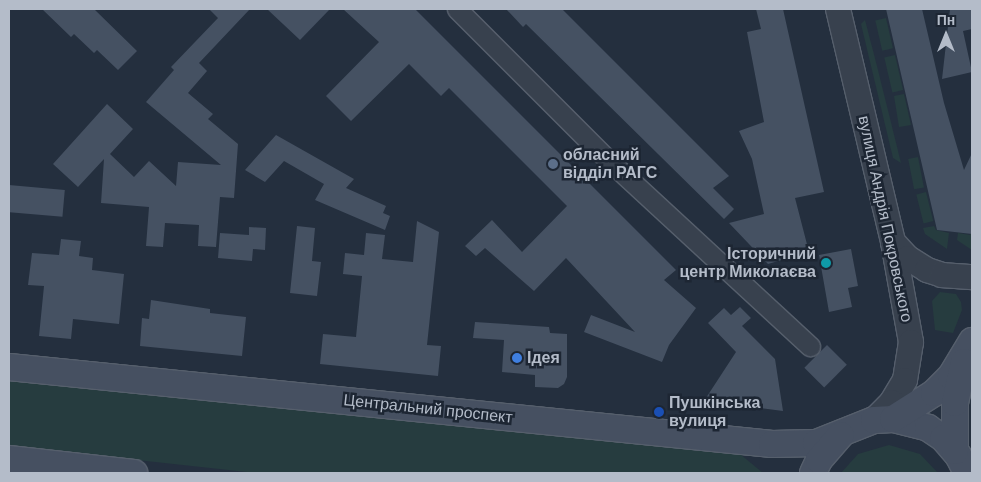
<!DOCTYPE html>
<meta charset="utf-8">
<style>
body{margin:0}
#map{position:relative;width:981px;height:482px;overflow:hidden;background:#242f3e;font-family:"DM Sans",sans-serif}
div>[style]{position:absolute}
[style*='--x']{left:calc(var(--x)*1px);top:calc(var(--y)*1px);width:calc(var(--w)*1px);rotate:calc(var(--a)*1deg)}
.green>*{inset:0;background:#263c3f;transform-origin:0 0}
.building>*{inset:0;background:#455162;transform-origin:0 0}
.roads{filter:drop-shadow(1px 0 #565f6c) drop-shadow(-1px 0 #565f6c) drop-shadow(0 1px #565f6c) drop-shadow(0 -1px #565f6c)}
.minor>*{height:19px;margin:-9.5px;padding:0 9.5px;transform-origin:9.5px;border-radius:9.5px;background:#38414e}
.tertiary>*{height:24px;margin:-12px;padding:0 12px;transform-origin:12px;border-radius:12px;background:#38414e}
.secondary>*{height:26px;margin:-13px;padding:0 13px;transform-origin:13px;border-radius:13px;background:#465061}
.dots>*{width:14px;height:14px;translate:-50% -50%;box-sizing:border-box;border:2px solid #1d2633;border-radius:50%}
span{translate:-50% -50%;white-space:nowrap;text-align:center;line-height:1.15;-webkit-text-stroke:5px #1d2633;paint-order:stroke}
.poi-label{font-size:16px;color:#b4bcc9;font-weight:700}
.left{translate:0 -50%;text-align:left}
.right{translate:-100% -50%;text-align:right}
.street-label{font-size:16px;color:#b4bcc9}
.frame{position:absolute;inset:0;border:10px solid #b4bcc9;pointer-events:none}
.north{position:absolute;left:921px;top:10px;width:50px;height:50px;-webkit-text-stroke:4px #1d2633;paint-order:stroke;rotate:0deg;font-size:14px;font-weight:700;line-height:20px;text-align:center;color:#b4bcc9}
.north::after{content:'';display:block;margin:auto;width:18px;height:22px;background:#b4bcc9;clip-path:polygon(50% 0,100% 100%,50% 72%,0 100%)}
</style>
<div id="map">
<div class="green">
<div style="left:886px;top:18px;width:31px;height:11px;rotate:77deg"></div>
<div style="clip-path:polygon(865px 20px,877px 66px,901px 163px,893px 158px,861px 24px)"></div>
<div style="left:895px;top:55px;width:36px;height:11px;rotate:77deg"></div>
<div style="clip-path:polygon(904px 94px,911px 125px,899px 127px,894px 96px)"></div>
<div style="left:918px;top:157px;width:31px;height:10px;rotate:79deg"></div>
<div style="left:926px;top:192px;width:30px;height:10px;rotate:76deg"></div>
<div style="clip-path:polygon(934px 226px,936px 230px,949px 233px,947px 249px,925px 234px,923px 228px)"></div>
<div style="clip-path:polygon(972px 230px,972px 250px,957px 240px,958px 233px,970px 235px)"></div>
<div style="clip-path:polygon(940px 292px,956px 294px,961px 302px,962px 310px,953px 333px,935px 330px,932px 301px)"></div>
<div style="clip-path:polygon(9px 380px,740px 454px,763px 473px,257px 473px,9px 446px)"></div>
<div style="clip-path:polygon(889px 445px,920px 454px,938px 473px,841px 473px,858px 454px)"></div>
</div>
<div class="building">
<div style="clip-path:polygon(42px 9px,94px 9px,137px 51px,118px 70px,97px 50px,94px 53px,74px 34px,71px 37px)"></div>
<div style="clip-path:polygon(209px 9px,250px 9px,199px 63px,207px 71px,188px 93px,213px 114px,208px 119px,238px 144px,234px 198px,220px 197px,216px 247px,198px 246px,199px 225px,165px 223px,163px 247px,146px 246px,149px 207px,101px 203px,104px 159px,78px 187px,53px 164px,107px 104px,133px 129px,110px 154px,134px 177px,149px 161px,176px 186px,178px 162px,221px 165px,146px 102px,174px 70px,171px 67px,218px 18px)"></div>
<div style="clip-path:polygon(267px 9px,330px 9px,300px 40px)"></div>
<div style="clip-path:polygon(343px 9px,415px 9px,676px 270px,664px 280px,696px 308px,669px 345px,662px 362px,584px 332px,591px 315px,635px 332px,566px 258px,534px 291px,485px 248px,476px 256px,465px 246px,492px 220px,522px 252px,567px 206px,449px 88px,441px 96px,409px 64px,351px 121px,326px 96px,379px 42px)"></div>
<div style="clip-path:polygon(506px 9px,562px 9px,729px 176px,713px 188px,734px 209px,724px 219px,526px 24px,523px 27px)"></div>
<div style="clip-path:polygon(756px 9px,783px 9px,824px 192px,795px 198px,809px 252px,768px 264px,729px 223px,764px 214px,752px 159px,739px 131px,764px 122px,747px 32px,761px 29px)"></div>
<div style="clip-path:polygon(886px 9px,922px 9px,944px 103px,964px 170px,972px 153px,972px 234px,937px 230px)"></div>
<div style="clip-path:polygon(950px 9px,972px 9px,972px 29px,963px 31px,972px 72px,942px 79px)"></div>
<div style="clip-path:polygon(276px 135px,354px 179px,346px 188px,386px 206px,383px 213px,390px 216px,385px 230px,315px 200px,324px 184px,284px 161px,265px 182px,245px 170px)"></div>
<div style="left:9px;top:185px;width:56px;height:27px;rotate:5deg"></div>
<div style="clip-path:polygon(417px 221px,439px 232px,427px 345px,441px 346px,438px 376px,320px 364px,323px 334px,356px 337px,362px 276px,343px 274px,345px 253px,364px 255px,366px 233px,385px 235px,382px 259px,413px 262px)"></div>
<div style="clip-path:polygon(297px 226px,315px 228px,312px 261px,321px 262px,317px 296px,290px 293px)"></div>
<div style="clip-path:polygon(249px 227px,266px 228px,265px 250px,253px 249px,252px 261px,218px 258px,220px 233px,249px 235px)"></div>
<div style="clip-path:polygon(61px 239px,81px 241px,79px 256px,93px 258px,92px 270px,124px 274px,119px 324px,73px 319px,71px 339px,39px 336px,44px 286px,28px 285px,32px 253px,59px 255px)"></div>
<div style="clip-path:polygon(851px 249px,858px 286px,848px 288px,852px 307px,829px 312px,819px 255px)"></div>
<div style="clip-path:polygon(151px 300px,210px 309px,210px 313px,246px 317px,242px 356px,140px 346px,142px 318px,149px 319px)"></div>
<div style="clip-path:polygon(740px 307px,751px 318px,742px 326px,775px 359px,783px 411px,704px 401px,736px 352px,708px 323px,724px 308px,731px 315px)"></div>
<div style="clip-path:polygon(475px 322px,549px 327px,550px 333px,567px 334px,567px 377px,564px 384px,558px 388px,535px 387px,535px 375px,502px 372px,504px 340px,473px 338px)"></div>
<div style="left:827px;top:345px;width:28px;height:32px;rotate:45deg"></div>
</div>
<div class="roads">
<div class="minor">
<div style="--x:457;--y:9;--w:209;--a:45"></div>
<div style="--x:605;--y:157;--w:279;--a:42.7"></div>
</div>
<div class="tertiary">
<div style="--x:838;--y:9;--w:239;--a:76.7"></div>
<div style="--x:893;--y:242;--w:102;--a:79.8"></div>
<div style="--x:911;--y:342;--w:38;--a:99"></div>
<div style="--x:905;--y:380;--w:26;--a:121"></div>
<div style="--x:892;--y:402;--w:25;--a:135"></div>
<div style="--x:893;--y:242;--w:22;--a:47"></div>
<div style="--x:908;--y:258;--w:22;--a:32"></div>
<div style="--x:927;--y:270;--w:16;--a:18"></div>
<div style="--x:942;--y:275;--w:30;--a:4"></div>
</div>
<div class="secondary">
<div style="--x:9;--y:367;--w:767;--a:5.76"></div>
<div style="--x:772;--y:444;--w:44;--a:-1.3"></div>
<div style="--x:816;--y:443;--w:62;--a:-21.6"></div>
<div style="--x:874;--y:420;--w:19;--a:-3"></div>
<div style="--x:893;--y:419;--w:36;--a:14"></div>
<div style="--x:928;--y:428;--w:18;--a:34"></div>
<div style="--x:943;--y:438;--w:23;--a:49"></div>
<div style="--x:958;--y:455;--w:20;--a:63"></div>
<div style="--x:893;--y:419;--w:49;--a:-32.4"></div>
<div style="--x:934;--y:393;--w:24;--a:-45"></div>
<div style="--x:951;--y:376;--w:41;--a:-59"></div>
<div style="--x:955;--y:451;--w:48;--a:-90"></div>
<div style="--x:955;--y:403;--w:42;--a:-77.6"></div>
<div style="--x:9;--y:459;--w:126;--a:6.4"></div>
<div style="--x:813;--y:473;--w:14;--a:-65"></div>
<div style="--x:819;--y:460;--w:33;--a:-49"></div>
</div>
</div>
<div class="dots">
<div style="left:553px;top:164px;background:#5c6f8a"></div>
<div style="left:826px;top:263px;background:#0f9aa8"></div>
<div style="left:517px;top:358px;background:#3f7fe0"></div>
<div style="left:659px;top:412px;background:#1a4fb4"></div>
</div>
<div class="poi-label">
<span class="left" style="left:563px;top:164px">обласний<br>відділ РАГС</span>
<span class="right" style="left:816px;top:263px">Історичний<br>центр Миколаєва</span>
<span class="left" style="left:527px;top:358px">Ідея</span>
<span class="left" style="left:669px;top:412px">Пушкінська<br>вулиця</span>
</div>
<div class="street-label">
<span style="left:885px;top:219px;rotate:78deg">вулиця Андрія Покровського</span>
<span style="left:428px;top:409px;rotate:6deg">Центральний проспект</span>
</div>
<div class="frame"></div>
<div class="north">Пн</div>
</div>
